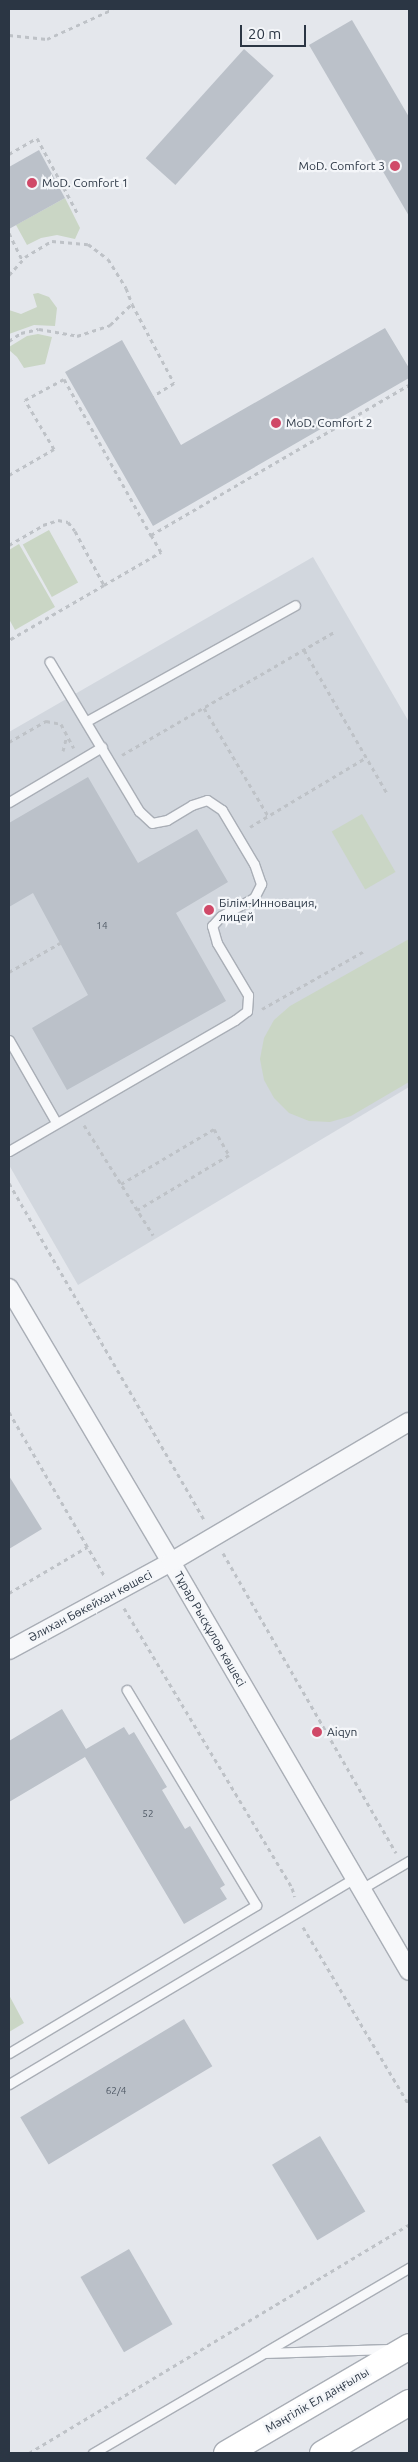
<!DOCTYPE html>
<meta charset="utf-8">
<style>
body{margin:0}
#map{position:relative;width:418px;height:2462px;overflow:hidden;background:#e4e7ec;font-family:Ubuntu,sans-serif}
div>[style]{position:absolute}
[style*='--x']{left:calc(var(--x)*1px);top:calc(var(--y)*1px);width:calc(var(--w)*1px);rotate:calc(var(--a)*1deg)}
.built>*{inset:0;background:#d2d7de}
.green>*{inset:0;background:#cad6c5;transform-origin:0 0}
.building>*{inset:0;background:#bbc1c9;transform-origin:0 0}
.path>*{height:3px;margin-top:-1.5px;transform-origin:0;background:repeating-linear-gradient(90deg,#bec2c7 0 4px,transparent 0 8px)}
.roads{filter:drop-shadow(1px 0 #a9aeb6) drop-shadow(-1px 0 #a9aeb6) drop-shadow(0 1px #a9aeb6) drop-shadow(0 -1px #a9aeb6)}
.service>*{height:9px;margin:-4.5px;padding:0 4.5px;transform-origin:4.5px;border-radius:4.5px;background:#f7f8fa}
.minor>*{height:18px;margin:-9px;padding:0 9px;transform-origin:9px;border-radius:9px;background:#f7f8fa}
.secondary>*{height:25px;margin:-12.5px;padding:0 12.5px;transform-origin:12.5px;border-radius:12.5px;background:#fff}
.dots>*{width:14px;height:14px;translate:-50% -50%;box-sizing:border-box;border:2px solid #f4f6f9;border-radius:50%}
span{translate:-50% -50%;white-space:nowrap;text-align:center;line-height:1.15;-webkit-text-stroke:4.5px #f4f6f9;paint-order:stroke}
.number-label{font-size:10px;color:#4f5965}
.number-label span{-webkit-text-stroke-width:0}
.poi-label{font-size:12px;color:#2b3644}
.right{translate:-100% -50%;text-align:right}
.left{translate:0 -50%;text-align:left}
.street-label{font-size:12px;color:#2b3644}
.frame{position:absolute;inset:0;border:10px solid #2b3644;pointer-events:none}
.scale{position:absolute;left:240px;top:25px;width:66px;height:22px;box-sizing:border-box;border:2px solid #2b3644;border-top:0;padding-left:6px;font-size:15px;line-height:18px;white-space:nowrap;color:#2b3644;-webkit-text-stroke:4px #f4f6f9;paint-order:stroke}
</style>
<div id="map">
<div class="built">
<div style="clip-path:polygon(313px 557px,409px 722px,409px 1087px,78px 1285px,9px 1165px,9px 732px)"></div>
</div>
<div class="green">
<div style="clip-path:polygon(65px 198px,80px 228px,75px 239px,57px 235px,41px 238px,27px 245px,16px 225px)"></div>
<div style="clip-path:polygon(38px 293px,49px 297px,57px 308px,55px 326px,34px 325px,9px 334px,9px 310px,21px 314px,37px 307px,33px 294px)"></div>
<div style="clip-path:polygon(38px 334px,52px 337px,45px 364px,24px 368px,17px 357px,9px 350px,9px 347px,27px 336px)"></div>
<div style="left:49px;top:530px;width:60px;height:30px;rotate:61deg"></div>
<div style="clip-path:polygon(19px 544px,55px 607px,15px 630px,9px 619px,9px 550px)"></div>
<div style="left:362px;top:814px;width:67px;height:35px;rotate:60deg"></div>
<div style="clip-path:polygon(409px 939px,409px 1082px,351px 1116px,330px 1122px,309px 1121px,289px 1113px,274px 1098px,264px 1080px,260px 1059px,264px 1038px,274px 1020px,290px 1006px)"></div>
<div style="clip-path:polygon(9px 1995px,24px 2023px,9px 2032px)"></div>
</div>
<div class="building">
<div style="clip-path:polygon(352px 20px,409px 117px,409px 216px,309px 45px)"></div>
<div style="left:244px;top:49px;width:40px;height:147px;rotate:42deg"></div>
<div style="clip-path:polygon(39px 150px,65px 198px,9px 229px,9px 167px)"></div>
<div style="clip-path:polygon(385px 328px,409px 368px,409px 378px,153px 526px,65px 372px,122px 340px,181px 445px)"></div>
<div style="clip-path:polygon(88px 777px,138px 863px,197px 829px,228px 882px,176px 913px,226px 1001px,67px 1090px,32px 1028px,88px 995px,33px 893px,9px 907px,9px 823px)"></div>
<div style="clip-path:polygon(9px 1476px,42px 1529px,9px 1549px)"></div>
<div style="clip-path:polygon(62px 1709px,86px 1749px,124px 1727px,129px 1735px,134px 1732px,167px 1787px,162px 1790px,185px 1829px,190px 1826px,225px 1885px,220px 1888px,227px 1899px,184px 1924px,85px 1757px,9px 1802px,9px 1741px)"></div>
<div style="left:184px;top:2019px;width:55px;height:191px;rotate:59deg"></div>
<div style="left:320px;top:2136px;width:88px;height:56px;rotate:59deg"></div>
<div style="left:129px;top:2249px;width:87px;height:56px;rotate:60deg"></div>
</div>
<div class="path">
<div style="--x:9;--y:35;--w:38;--a:6"></div>
<div style="--x:47;--y:39;--w:72;--a:-24.4"></div>
<div style="--x:9;--y:154;--w:32;--a:-30"></div>
<div style="--x:37;--y:138;--w:86;--a:61.7"></div>
<div style="--x:9;--y:233;--w:30;--a:64"></div>
<div style="--x:9;--y:275;--w:24;--a:-48"></div>
<div style="--x:25;--y:257;--w:31;--a:-31"></div>
<div style="--x:52;--y:241;--w:36;--a:5"></div>
<div style="--x:88;--y:244;--w:25;--a:37"></div>
<div style="--x:108;--y:259;--w:34;--a:58"></div>
<div style="--x:126;--y:288;--w:17;--a:69"></div>
<div style="--x:9;--y:341;--w:14;--a:-34"></div>
<div style="--x:21;--y:333;--w:18;--a:-13"></div>
<div style="--x:39;--y:329;--w:39;--a:10"></div>
<div style="--x:77;--y:336;--w:35;--a:-18"></div>
<div style="--x:110;--y:325;--w:30;--a:-44"></div>
<div style="--x:132;--y:304;--w:89;--a:62"></div>
<div style="--x:174;--y:383;--w:25;--a:148"></div>
<div style="--x:9;--y:475;--w:52;--a:-30"></div>
<div style="--x:54;--y:449;--w:57;--a:-120.6"></div>
<div style="--x:25;--y:400;--w:44;--a:-28.3"></div>
<div style="--x:64;--y:379;--w:179;--a:60.9"></div>
<div style="--x:151;--y:535;--w:298;--a:-30.2"></div>
<div style="--x:9;--y:545;--w:39;--a:-30"></div>
<div style="--x:43;--y:525;--w:16;--a:-18"></div>
<div style="--x:58;--y:520;--w:10;--a:11"></div>
<div style="--x:68;--y:522;--w:11;--a:52"></div>
<div style="--x:75;--y:531;--w:61;--a:61.8"></div>
<div style="--x:104;--y:585;--w:110;--a:149.9"></div>
<div style="--x:104;--y:585;--w:66;--a:-30.1"></div>
<div style="--x:161;--y:552;--w:20;--a:-120"></div>
<div style="--x:304;--y:650;--w:165;--a:59.9"></div>
<div style="--x:204;--y:708;--w:126;--a:59.3"></div>
<div style="--x:9;--y:742;--w:43;--a:-29.6"></div>
<div style="--x:46;--y:721;--w:15;--a:11"></div>
<div style="--x:61;--y:724;--w:27;--a:62"></div>
<div style="--x:63;--y:751;--w:16;--a:-76"></div>
<div style="--x:122;--y:755;--w:245;--a:-30.1"></div>
<div style="--x:250;--y:827;--w:136;--a:-30.9"></div>
<div style="--x:9;--y:972;--w:59;--a:-29.6"></div>
<div style="--x:262;--y:1009;--w:117;--a:-29.6"></div>
<div style="--x:84;--y:1125;--w:130;--a:57.9"></div>
<div style="--x:9;--y:1183;--w:388;--a:59.9"></div>
<div style="--x:121;--y:1184;--w:108;--a:-30.6"></div>
<div style="--x:214;--y:1129;--w:30;--a:60"></div>
<div style="--x:229;--y:1155;--w:107;--a:149.1"></div>
<div style="--x:9;--y:1412;--w:191;--a:59.8"></div>
<div style="--x:223;--y:1553;--w:346;--a:60"></div>
<div style="--x:9;--y:1593;--w:91;--a:-30.5"></div>
<div style="--x:124;--y:1608;--w:327;--a:59"></div>
<div style="--x:292;--y:1888;--w:9;--a:72"></div>
<div style="--x:303;--y:1927;--w:207;--a:59.2"></div>
<div style="--x:29;--y:2453;--w:443;--a:-31"></div>
</div>
<div class="roads">
<div class="service">
<div style="--x:87;--y:721;--w:238;--a:-29.1"></div>
<div style="--x:9;--y:802;--w:108;--a:-30.6"></div>
<div style="--x:9;--y:1040;--w:95;--a:60.2"></div>
<div style="--x:9;--y:1151;--w:261;--a:-30.1"></div>
<div style="--x:235;--y:1020;--w:15;--a:-37"></div>
<div style="--x:247;--y:1011;--w:16;--a:-86"></div>
<div style="--x:248;--y:995;--w:61;--a:-120.8"></div>
<div style="--x:217;--y:943;--w:18;--a:-106"></div>
<div style="--x:212;--y:926;--w:13;--a:-48"></div>
<div style="--x:221;--y:916;--w:38;--a:-29"></div>
<div style="--x:254;--y:898;--w:16;--a:-63"></div>
<div style="--x:261;--y:884;--w:21;--a:-109"></div>
<div style="--x:254;--y:864;--w:63;--a:-120.7"></div>
<div style="--x:222;--y:810;--w:18;--a:-146"></div>
<div style="--x:207;--y:800;--w:16;--a:162"></div>
<div style="--x:192;--y:805;--w:29;--a:149"></div>
<div style="--x:167;--y:820;--w:15;--a:169"></div>
<div style="--x:152;--y:823;--w:18;--a:-137"></div>
<div style="--x:139;--y:811;--w:174;--a:-120.9"></div>
<div style="--x:361;--y:1889;--w:56;--a:-30.3"></div>
<div style="--x:9;--y:2053;--w:288;--a:-30.9"></div>
<div style="--x:256;--y:1905;--w:251;--a:-121"></div>
<div style="--x:9;--y:2084;--w:403;--a:-30.8"></div>
<div style="--x:265;--y:2352;--w:167;--a:-30.3"></div>
<div style="--x:93;--y:2453;--w:198;--a:-30.3"></div>
<div style="--x:264;--y:2353;--w:125;--a:-1.8"></div>
</div>
<div class="minor">
<div style="--x:9;--y:1288;--w:318;--a:59.4"></div>
<div style="--x:171;--y:1562;--w:473;--a:59.8"></div>
<div style="--x:9;--y:1650;--w:184;--a:-28.5"></div>
<div style="--x:171;--y:1562;--w:276;--a:-30.5"></div>
</div>
<div class="secondary">
<div style="--x:226;--y:2453;--w:212;--a:-30.3"></div>
<div style="--x:322;--y:2453;--w:101;--a:-30.4"></div>
</div>
</div>
<div class="dots">
<div style="left:395px;top:166px;background:#d04968"></div>
<div style="left:32px;top:183px;background:#d04968"></div>
<div style="left:276px;top:423px;background:#d04968"></div>
<div style="left:209px;top:910px;background:#d04968"></div>
<div style="left:317px;top:1732px;background:#d04968"></div>
</div>
<div class="number-label">
<span style="left:102px;top:926px">14</span>
<span style="left:148px;top:1814px">52</span>
<span style="left:116px;top:2091px">62/4</span>
</div>
<div class="poi-label">
<span class="right" style="left:385px;top:166px">МoD. Comfort 3</span>
<span class="left" style="left:42px;top:183px">МoD. Comfort 1</span>
<span class="left" style="left:286px;top:423px">МoD. Comfort 2</span>
<span class="left" style="left:219px;top:910px">Білім-Инновация,<br>лицей</span>
<span class="left" style="left:327px;top:1732px">Aiqyn</span>
</div>
<div class="street-label">
<span style="left:90px;top:1606px;rotate:-28deg">Әлихан Бөкейхан көшесі</span>
<span style="left:210px;top:1629px;rotate:60deg">Тұрар Рысқұлов көшесі</span>
<span style="left:317px;top:2400px;rotate:-30deg">Мәңгілік Ел даңғылы</span>
</div>
<div class="frame"></div>
<div class="scale">20 m</div>
</div>
